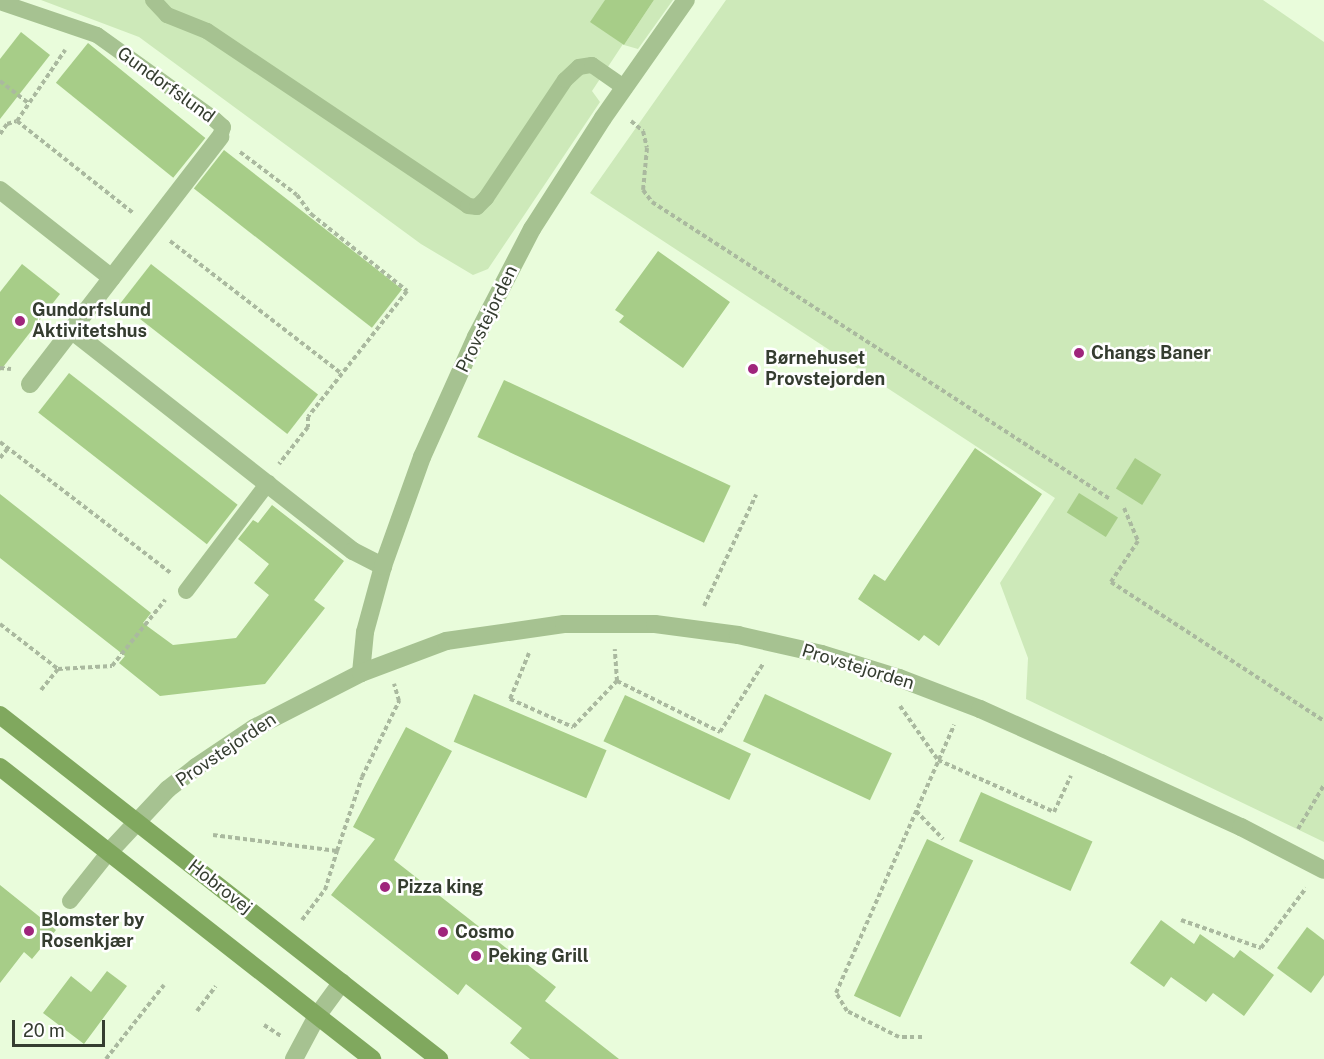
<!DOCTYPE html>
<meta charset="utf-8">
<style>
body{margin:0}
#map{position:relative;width:1324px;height:1059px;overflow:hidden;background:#e9fcdb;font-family:"Public Sans",sans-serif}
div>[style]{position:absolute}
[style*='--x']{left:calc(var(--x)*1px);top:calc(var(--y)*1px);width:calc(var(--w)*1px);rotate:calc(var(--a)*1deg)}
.green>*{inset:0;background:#cde9b9}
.building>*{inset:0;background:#a7cd88;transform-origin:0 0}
.path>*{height:4px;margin-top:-2px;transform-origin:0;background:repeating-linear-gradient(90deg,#aab99f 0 4.5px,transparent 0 7.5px)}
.lane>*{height:16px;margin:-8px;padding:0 8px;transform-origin:8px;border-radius:8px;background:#a6c291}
.street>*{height:18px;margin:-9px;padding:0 9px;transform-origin:9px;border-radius:9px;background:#a6c291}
.secondary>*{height:18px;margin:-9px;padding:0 9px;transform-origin:9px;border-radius:9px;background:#80a85e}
.dots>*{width:16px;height:16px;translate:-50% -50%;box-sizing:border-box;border:3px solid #fff;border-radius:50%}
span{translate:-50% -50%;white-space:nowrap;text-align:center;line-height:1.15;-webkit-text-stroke:5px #fff;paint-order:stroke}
.street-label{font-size:18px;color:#353d30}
.poi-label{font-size:18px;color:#353d30;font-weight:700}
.left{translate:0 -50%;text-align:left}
.scale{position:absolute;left:12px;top:1020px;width:93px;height:27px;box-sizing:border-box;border:3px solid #353d30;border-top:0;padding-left:8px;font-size:18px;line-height:21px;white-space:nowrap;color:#353d30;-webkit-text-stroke:4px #fff;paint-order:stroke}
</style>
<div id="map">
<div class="green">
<div style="clip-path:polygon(41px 0,652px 0,592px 91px,600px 102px,488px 269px,473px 275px,421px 244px,139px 37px)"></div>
<div style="clip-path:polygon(654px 0,673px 0,638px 49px,624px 45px)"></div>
<div style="clip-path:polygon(726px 0,1263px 0,1324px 42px,1324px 842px,1026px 699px,1028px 658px,1000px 583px,1055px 498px,590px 193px)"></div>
</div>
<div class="building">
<div style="clip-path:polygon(605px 0,654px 0,624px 45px,590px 22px)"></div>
<div style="clip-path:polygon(21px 32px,50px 55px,0 119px,0 59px)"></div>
<div style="left:88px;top:43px;width:151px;height:51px;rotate:39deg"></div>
<div style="left:224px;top:150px;width:226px;height:49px;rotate:38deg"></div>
<div style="clip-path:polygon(658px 251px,730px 302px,683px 368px,619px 322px,624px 316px,615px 310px)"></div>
<div style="clip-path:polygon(22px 264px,60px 294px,0 371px,0 292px)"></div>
<div style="left:151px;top:264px;width:212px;height:50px;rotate:38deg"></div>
<div style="left:69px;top:373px;width:214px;height:50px;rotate:38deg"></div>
<div style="left:504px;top:380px;width:250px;height:63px;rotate:25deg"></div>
<div style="clip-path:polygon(975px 448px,1042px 494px,939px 646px,924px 635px,919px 641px,858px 599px,874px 574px,885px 581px)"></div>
<div style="left:1135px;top:458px;width:31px;height:36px;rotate:32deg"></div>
<div style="left:1079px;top:493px;width:46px;height:23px;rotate:32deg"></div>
<div style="clip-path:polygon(0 494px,151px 613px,143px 623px,173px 645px,236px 638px,269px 595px,254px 583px,269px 564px,238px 539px,253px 520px,258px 523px,272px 505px,344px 561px,314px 600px,325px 608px,265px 684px,160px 696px,119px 663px,125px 656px,0 558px)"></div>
<div style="left:474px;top:694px;width:144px;height:52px;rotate:23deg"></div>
<div style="left:765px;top:694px;width:140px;height:52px;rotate:25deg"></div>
<div style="left:625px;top:695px;width:139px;height:51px;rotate:25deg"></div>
<div style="clip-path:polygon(406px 727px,452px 751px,394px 860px,556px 987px,545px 1001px,619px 1059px,530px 1059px,510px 1043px,522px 1028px,466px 984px,458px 995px,331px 895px,375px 839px,353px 827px)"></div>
<div style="left:981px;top:792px;width:122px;height:54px;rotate:24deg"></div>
<div style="left:927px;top:839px;width:51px;height:173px;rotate:25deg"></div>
<div style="clip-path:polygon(0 885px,56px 930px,32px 959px,24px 952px,0 983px)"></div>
<div style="clip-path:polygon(1161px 920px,1194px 944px,1200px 934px,1234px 958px,1240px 950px,1274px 975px,1244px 1016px,1213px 993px,1206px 1002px,1171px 977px,1164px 987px,1130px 963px)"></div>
<div style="clip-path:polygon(1307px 927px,1324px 940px,1324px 975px,1311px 993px,1277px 968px)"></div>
<div style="clip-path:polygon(107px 971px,127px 986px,84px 1044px,43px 1013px,71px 976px,91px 992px)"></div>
</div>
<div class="path">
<div style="--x:0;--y:81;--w:36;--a:38"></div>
<div style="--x:17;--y:121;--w:86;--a:-55.9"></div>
<div style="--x:631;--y:121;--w:16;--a:40"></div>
<div style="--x:643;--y:131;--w:17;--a:77"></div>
<div style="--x:647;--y:148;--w:42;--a:95.4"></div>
<div style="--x:643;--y:190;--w:15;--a:53"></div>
<div style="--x:652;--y:202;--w:546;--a:32.96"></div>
<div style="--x:0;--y:134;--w:12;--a:-55"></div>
<div style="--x:7;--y:124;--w:10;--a:-17"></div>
<div style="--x:17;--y:121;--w:148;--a:38.4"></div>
<div style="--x:240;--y:152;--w:71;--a:37"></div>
<div style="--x:297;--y:195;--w:24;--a:54"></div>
<div style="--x:311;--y:214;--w:123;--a:38.7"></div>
<div style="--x:407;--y:291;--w:160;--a:128.2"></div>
<div style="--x:308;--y:417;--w:10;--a:90"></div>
<div style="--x:308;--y:427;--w:47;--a:128.1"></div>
<div style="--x:170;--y:241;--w:216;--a:37.7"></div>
<div style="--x:0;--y:368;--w:11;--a:5"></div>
<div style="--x:0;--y:442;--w:215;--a:37.5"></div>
<div style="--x:0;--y:458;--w:13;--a:-51"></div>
<div style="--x:1124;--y:508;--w:36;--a:67"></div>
<div style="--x:1138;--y:541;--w:49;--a:123.4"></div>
<div style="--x:1111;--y:582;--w:254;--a:33.1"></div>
<div style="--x:704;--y:606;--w:123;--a:-64.9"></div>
<div style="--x:0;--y:624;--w:73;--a:37.8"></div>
<div style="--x:58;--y:669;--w:54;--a:-3.2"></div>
<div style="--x:112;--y:666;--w:85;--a:-51.2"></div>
<div style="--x:529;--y:653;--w:50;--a:112.4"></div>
<div style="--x:510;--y:699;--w:69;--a:24"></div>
<div style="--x:573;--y:727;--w:64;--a:-46.3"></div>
<div style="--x:617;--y:681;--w:32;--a:-94"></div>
<div style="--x:617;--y:681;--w:115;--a:26.3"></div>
<div style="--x:720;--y:732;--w:80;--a:-57.7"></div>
<div style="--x:41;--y:690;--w:27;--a:-51"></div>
<div style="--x:900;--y:706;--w:66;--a:54.9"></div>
<div style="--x:938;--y:760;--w:127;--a:24.1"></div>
<div style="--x:1054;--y:812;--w:40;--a:-65"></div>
<div style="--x:916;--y:811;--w:39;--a:46"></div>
<div style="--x:1298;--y:829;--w:51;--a:-59.4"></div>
<div style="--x:213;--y:835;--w:125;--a:7.4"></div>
<div style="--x:337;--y:851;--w:78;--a:-71.3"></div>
<div style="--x:362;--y:777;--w:85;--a:-64"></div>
<div style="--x:399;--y:701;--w:18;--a:-106"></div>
<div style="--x:302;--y:920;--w:38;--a:-53"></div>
<div style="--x:325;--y:890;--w:41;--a:-72.9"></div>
<div style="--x:1181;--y:920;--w:85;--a:19.3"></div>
<div style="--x:1261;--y:948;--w:75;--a:-53.1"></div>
<div style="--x:197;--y:1011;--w:31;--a:-53"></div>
<div style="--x:264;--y:1025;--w:20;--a:33"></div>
<div style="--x:922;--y:1037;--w:23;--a:180"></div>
<div style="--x:899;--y:1037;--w:58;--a:-153.4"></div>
<div style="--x:847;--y:1011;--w:21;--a:-121"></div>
<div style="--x:836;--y:993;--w:293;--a:-66.2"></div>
<div style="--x:106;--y:1059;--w:94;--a:-51.9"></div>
</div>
<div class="lane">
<div style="--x:153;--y:0;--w:21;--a:47"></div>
<div style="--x:167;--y:15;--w:43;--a:21.8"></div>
<div style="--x:207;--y:31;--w:314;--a:33.8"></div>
<div style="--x:468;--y:206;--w:9;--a:6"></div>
<div style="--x:477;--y:207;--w:13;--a:-45"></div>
<div style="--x:486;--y:198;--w:142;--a:-56.2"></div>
<div style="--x:565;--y:80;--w:19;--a:-43"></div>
<div style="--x:579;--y:67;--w:13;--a:-9"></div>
<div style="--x:592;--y:65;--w:40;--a:34.9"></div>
<div style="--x:0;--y:2;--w:102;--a:18.8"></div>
<div style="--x:97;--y:35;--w:144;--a:35.7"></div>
<div style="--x:214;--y:119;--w:12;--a:42"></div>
<div style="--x:223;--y:127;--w:10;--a:107"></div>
<div style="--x:186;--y:591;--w:136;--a:-52.8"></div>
<div style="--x:70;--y:901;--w:63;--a:-51.5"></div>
</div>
<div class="street">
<div style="--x:0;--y:190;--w:142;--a:38.2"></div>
<div style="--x:71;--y:330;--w:358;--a:38.1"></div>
<div style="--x:353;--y:551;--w:34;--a:27"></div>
<div style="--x:30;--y:384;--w:312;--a:-52.4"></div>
<div style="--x:361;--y:673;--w:41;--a:-84.4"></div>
<div style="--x:365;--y:632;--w:68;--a:-74.7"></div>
<div style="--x:383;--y:566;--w:116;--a:-70.3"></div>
<div style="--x:422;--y:457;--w:132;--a:-65.8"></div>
<div style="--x:476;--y:337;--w:122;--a:-62.6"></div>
<div style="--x:532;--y:229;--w:132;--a:-57.4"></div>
<div style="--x:603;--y:118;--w:144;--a:-54.9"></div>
<div style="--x:109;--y:852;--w:86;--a:-46.9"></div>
<div style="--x:168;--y:789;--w:36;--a:-38"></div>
<div style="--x:196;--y:767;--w:70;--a:-33.9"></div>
<div style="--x:254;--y:728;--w:120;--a:-27.2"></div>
<div style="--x:361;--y:673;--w:91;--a:-20.6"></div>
<div style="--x:446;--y:641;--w:119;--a:-8.2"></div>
<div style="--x:564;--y:624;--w:91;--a:0"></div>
<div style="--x:655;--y:624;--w:84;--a:7.5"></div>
<div style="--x:738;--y:635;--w:86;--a:12.7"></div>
<div style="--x:822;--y:654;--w:81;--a:17.3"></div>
<div style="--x:899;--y:678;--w:87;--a:20.9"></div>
<div style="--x:980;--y:709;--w:133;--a:24.1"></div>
<div style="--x:1101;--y:763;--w:154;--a:24.6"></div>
<div style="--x:1241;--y:827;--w:93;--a:27.4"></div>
<div style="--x:294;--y:1059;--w:49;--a:-61.9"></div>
<div style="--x:317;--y:1016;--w:42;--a:-53.7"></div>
</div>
<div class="secondary">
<div style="--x:0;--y:715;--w:558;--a:38.08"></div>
<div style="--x:0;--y:767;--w:473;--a:38.1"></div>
</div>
<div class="dots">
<div style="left:20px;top:321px;background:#9f257c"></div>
<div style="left:1079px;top:353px;background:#9f257c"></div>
<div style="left:753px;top:369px;background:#9f257c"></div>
<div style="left:385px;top:887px;background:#9f257c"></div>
<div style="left:29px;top:931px;background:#9f257c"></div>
<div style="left:443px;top:932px;background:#9f257c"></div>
<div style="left:476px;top:956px;background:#9f257c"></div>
</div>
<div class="street-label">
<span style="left:166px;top:85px;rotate:36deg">Gundorfslund</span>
<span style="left:487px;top:319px;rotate:-64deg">Provstejorden</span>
<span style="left:858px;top:667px;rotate:17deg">Provstejorden</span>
<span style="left:226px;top:750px;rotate:-34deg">Provstejorden</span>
<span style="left:220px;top:887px;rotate:38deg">Hobrovej</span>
</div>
<div class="poi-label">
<span class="left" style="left:32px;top:321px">Gundorfslund<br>Aktivitetshus</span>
<span class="left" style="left:1091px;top:353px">Changs Baner</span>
<span class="left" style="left:765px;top:369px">Børnehuset<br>Provstejorden</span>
<span class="left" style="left:397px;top:887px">Pizza king</span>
<span class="left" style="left:41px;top:931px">Blomster by<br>Rosenkjær</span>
<span class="left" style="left:455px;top:932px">Cosmo</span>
<span class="left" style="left:488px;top:956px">Peking Grill</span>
</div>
<div class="scale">20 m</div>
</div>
